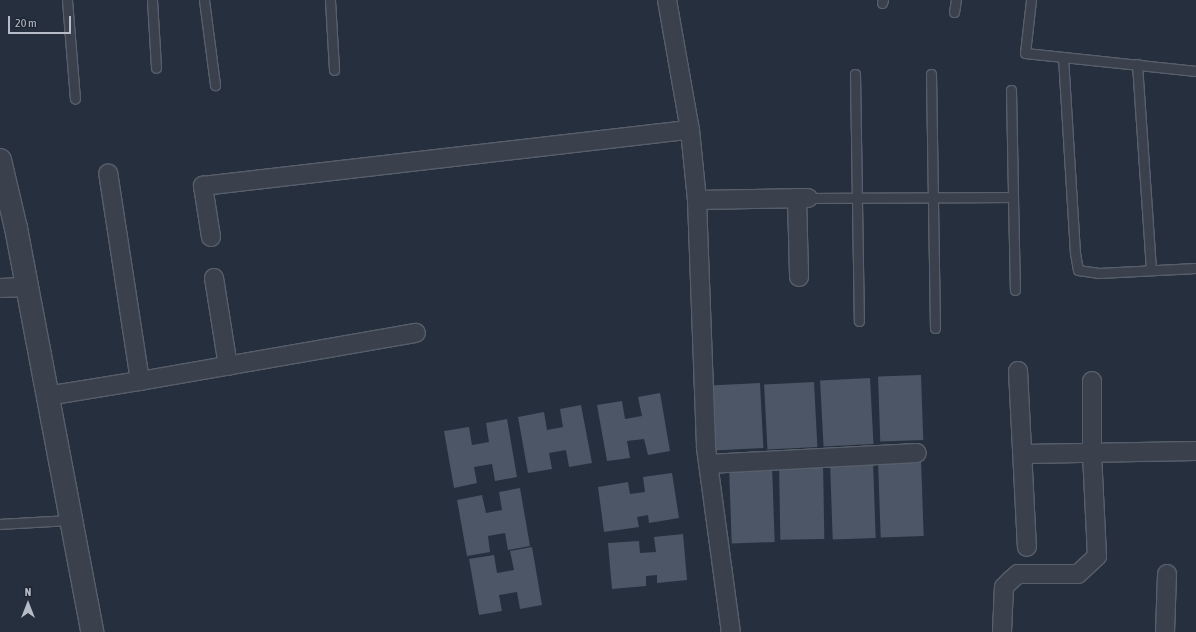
<!DOCTYPE html>
<style>
body{margin:0}
#map{position:relative;width:1196px;height:632px;overflow:hidden;background:#262f3d;font-family:"Asap Condensed",sans-serif}
div>[style]{position:absolute}
[style*='--x']{left:calc(var(--x)*1px);top:calc(var(--y)*1px);width:calc(var(--w)*1px);rotate:calc(var(--a)*1deg)}
.building>*{inset:0;background:#4c5666;transform-origin:0 0}
.roads{filter:drop-shadow(1px 0 #585f6b) drop-shadow(-1px 0 #585f6b) drop-shadow(0 1px #585f6b) drop-shadow(0 -1px #585f6b)}
.service>*{height:9px;margin:-4.5px;padding:0 4.5px;transform-origin:4.5px;border-radius:4.5px;background:#3a414d}
.minor>*{height:18px;margin:-9px;padding:0 9px;transform-origin:9px;border-radius:9px;background:#3a414d}
.tertiary>*{height:22px;margin:-11px;padding:0 11px;transform-origin:11px;border-radius:11px;background:#3a414d}
span{translate:-50% -50%;white-space:nowrap;text-align:center;line-height:1.15;-webkit-text-stroke:3px #1f2632;paint-order:stroke}
.north{position:absolute;left:8px;top:584px;width:40px;height:40px;-webkit-text-stroke:3px #1f2632;paint-order:stroke;rotate:0deg;font-size:11px;font-weight:700;line-height:16px;text-align:center;color:#b6bdc8}
.north::after{content:'';display:block;margin:auto;width:14px;height:18px;background:#b6bdc8;clip-path:polygon(50% 0,100% 100%,50% 72%,0 100%)}
.scale{position:absolute;left:8px;top:16px;width:63px;height:18px;box-sizing:border-box;border:2px solid #b6bdc8;border-top:0;padding-left:5px;font-size:12px;line-height:14px;white-space:nowrap;color:#b6bdc8;-webkit-text-stroke:3px #1f2632;paint-order:stroke}
</style>
<div id="map">
<div class="building">
<div style="left:921px;top:375px;width:65px;height:43px;rotate:88deg"></div>
<div style="left:870px;top:378px;width:66px;height:50px;rotate:87deg"></div>
<div style="left:814px;top:382px;width:65px;height:50px;rotate:87deg"></div>
<div style="left:760px;top:383px;width:65px;height:50px;rotate:87deg"></div>
<div style="clip-path:polygon(660px 393px,670px 451px,648px 455px,644px 439px,627px 441px,630px 458px,607px 461px,597px 405px,622px 401px,625px 419px,642px 416px,638px 397px)"></div>
<div style="clip-path:polygon(581px 405px,592px 463px,569px 467px,566px 450px,549px 453px,552px 469px,528px 473px,518px 417px,544px 412px,547px 430px,563px 427px,560px 409px)"></div>
<div style="clip-path:polygon(507px 419px,517px 477px,495px 481px,492px 464px,474px 467px,477px 483px,454px 488px,444px 431px,469px 427px,472px 445px,489px 442px,486px 423px)"></div>
<div style="left:921px;top:459px;width:77px;height:43px;rotate:88deg"></div>
<div style="left:873px;top:461px;width:77px;height:43px;rotate:88deg"></div>
<div style="left:823px;top:462px;width:77px;height:44px;rotate:89deg"></div>
<div style="left:772px;top:465px;width:77px;height:43px;rotate:88deg"></div>
<div style="clip-path:polygon(672px 473px,679px 518px,649px 523px,648px 515px,637px 517px,639px 527px,604px 532px,598px 487px,628px 482px,630px 494px,645px 492px,643px 477px)"></div>
<div style="clip-path:polygon(520px 488px,530px 546px,508px 550px,505px 533px,488px 536px,490px 552px,467px 556px,457px 500px,482px 495px,486px 513px,502px 510px,499px 492px)"></div>
<div style="clip-path:polygon(683px 534px,687px 580px,657px 583px,657px 575px,646px 576px,646px 586px,612px 589px,608px 543px,639px 541px,640px 553px,656px 552px,654px 537px)"></div>
<div style="clip-path:polygon(532px 547px,542px 605px,520px 609px,517px 592px,499px 595px,502px 611px,479px 615px,469px 559px,494px 555px,497px 573px,514px 570px,510px 551px)"></div>
</div>
<div class="roads">
<div class="service">
<div style="--x:67;--y:0;--w:99;--a:85.4"></div>
<div style="--x:152;--y:0;--w:68;--a:86.6"></div>
<div style="--x:204;--y:0;--w:86;--a:82.6"></div>
<div style="--x:330;--y:0;--w:70;--a:86.7"></div>
<div style="--x:1031;--y:0;--w:53;--a:96.5"></div>
<div style="--x:1025;--y:53;--w:172;--a:6"></div>
<div style="--x:882;--y:3;--w:3;--a:-72"></div>
<div style="--x:954;--y:12;--w:12;--a:-81"></div>
<div style="--x:1063;--y:57;--w:196;--a:86.5"></div>
<div style="--x:1075;--y:253;--w:17;--a:80"></div>
<div style="--x:1078;--y:270;--w:21;--a:8"></div>
<div style="--x:1099;--y:273;--w:97;--a:-3"></div>
<div style="--x:1137;--y:64;--w:206;--a:86.1"></div>
<div style="--x:855;--y:74;--w:247;--a:89.1"></div>
<div style="--x:931;--y:74;--w:254;--a:89.1"></div>
<div style="--x:1011;--y:90;--w:107;--a:88.9"></div>
<div style="--x:808;--y:198;--w:205;--a:-0.3"></div>
<div style="--x:1013;--y:197;--w:93;--a:88.8"></div>
<div style="--x:0;--y:524;--w:70;--a:-3.3"></div>
</div>
<div class="minor">
<div style="--x:667;--y:0;--w:132;--a:80"></div>
<div style="--x:690;--y:130;--w:70;--a:84.3"></div>
<div style="--x:697;--y:200;--w:248;--a:87.9"></div>
<div style="--x:706;--y:448;--w:186;--a:82.3"></div>
<div style="--x:797;--y:198;--w:79;--a:88.5"></div>
<div style="--x:697;--y:200;--w:111;--a:-1"></div>
<div style="--x:211;--y:237;--w:52;--a:-98.9"></div>
<div style="--x:203;--y:186;--w:490;--a:-6.6"></div>
<div style="--x:214;--y:278;--w:89;--a:81"></div>
<div style="--x:0;--y:288;--w:27;--a:-2"></div>
<div style="--x:1018;--y:371;--w:176;--a:87.1"></div>
<div style="--x:140;--y:381;--w:280;--a:-9.9"></div>
<div style="--x:47;--y:396;--w:94;--a:-9.2"></div>
<div style="--x:140;--y:381;--w:210;--a:-98.7"></div>
<div style="--x:1023;--y:454;--w:173;--a:-1"></div>
<div style="--x:708;--y:464;--w:209;--a:-3"></div>
<div style="--x:1002;--y:632;--w:45;--a:-87.5"></div>
<div style="--x:1004;--y:587;--w:10;--a:-45"></div>
<div style="--x:1011;--y:580;--w:9;--a:-41"></div>
<div style="--x:1018;--y:574;--w:60;--a:0"></div>
<div style="--x:1078;--y:574;--w:26;--a:-43"></div>
<div style="--x:1097;--y:556;--w:103;--a:-92.8"></div>
<div style="--x:1092;--y:453;--w:72;--a:-90"></div>
<div style="--x:1165;--y:632;--w:58;--a:-88"></div>
</div>
<div class="tertiary">
<div style="--x:0;--y:160;--w:70;--a:76.8"></div>
<div style="--x:16;--y:228;--w:411;--a:79.3"></div>
</div>
</div>
<div class="north">N</div>
<div class="scale">20 m</div>
</div>
